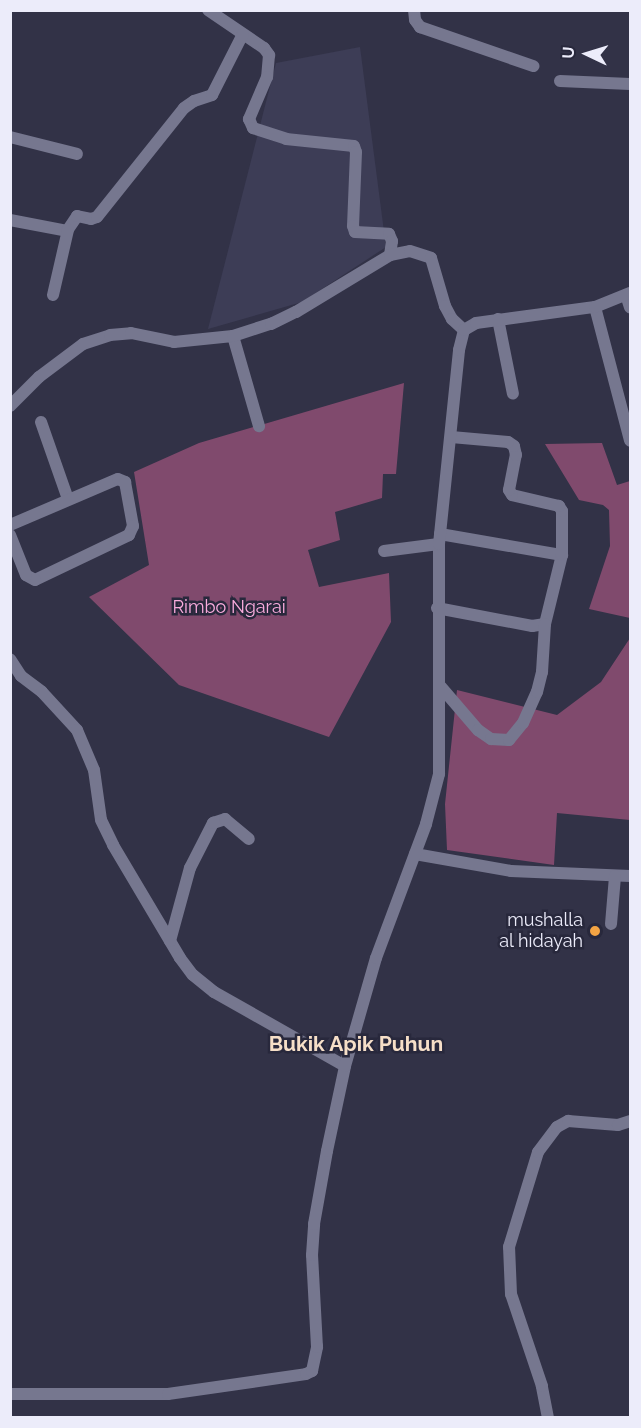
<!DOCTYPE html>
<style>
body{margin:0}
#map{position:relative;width:641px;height:1428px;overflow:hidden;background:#323247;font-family:Raleway,sans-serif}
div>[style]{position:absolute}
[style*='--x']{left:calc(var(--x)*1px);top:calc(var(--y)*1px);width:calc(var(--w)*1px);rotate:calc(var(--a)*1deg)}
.built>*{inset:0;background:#3d3d56}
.green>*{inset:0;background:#804a6d}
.minor>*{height:12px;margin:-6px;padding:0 6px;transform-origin:6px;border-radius:6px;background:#76778f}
.dots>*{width:16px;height:16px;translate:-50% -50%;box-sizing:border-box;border:3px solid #28283c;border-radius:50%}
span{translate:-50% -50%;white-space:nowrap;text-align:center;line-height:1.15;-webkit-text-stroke:5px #28283c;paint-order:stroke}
.park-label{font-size:18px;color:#fbacde}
.poi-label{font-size:18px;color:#ececfa}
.right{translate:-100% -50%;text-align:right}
.quarter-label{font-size:21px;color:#f6dfc8;font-weight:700}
.frame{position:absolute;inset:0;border:12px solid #ececfa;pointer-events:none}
.north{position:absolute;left:557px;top:24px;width:60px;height:60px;-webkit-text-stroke:4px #28283c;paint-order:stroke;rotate:274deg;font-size:16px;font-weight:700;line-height:24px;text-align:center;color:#ececfa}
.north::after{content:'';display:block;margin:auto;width:21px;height:27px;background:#ececfa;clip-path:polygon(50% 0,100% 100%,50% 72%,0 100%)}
</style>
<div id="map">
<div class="built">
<div style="clip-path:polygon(360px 47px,386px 247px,302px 302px,208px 329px,276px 63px)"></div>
</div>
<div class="green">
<div style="clip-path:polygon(404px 383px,396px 474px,383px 474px,382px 498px,335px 512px,340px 540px,308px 550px,319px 587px,389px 573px,391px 622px,329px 737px,179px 685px,89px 597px,149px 565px,134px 472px,199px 443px)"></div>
<div style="clip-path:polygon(602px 443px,617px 485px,630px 481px,630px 618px,589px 609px,610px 546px,609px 510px,603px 505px,579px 500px,545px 444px)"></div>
<div style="clip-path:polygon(630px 638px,630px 820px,557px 813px,554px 865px,447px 850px,445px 804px,457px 690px,557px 715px,601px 682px)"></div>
</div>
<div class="minor">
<div style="--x:208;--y:10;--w:68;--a:34.2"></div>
<div style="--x:264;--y:48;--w:9;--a:54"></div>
<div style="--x:269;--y:55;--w:22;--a:95"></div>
<div style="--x:267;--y:77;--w:46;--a:113.2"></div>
<div style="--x:249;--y:119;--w:10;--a:66"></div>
<div style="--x:253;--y:128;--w:35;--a:18"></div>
<div style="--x:286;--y:139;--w:68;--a:5.9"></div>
<div style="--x:354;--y:146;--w:6;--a:72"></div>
<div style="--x:356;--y:152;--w:74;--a:92.3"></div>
<div style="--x:353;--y:226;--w:6;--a:72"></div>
<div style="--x:355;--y:232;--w:34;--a:3"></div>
<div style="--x:389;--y:234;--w:8;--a:67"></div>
<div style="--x:392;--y:241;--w:14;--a:98"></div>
<div style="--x:414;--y:10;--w:10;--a:84"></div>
<div style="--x:415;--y:20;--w:9;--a:54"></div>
<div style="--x:420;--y:27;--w:120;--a:19"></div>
<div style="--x:560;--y:81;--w:70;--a:2.5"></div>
<div style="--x:10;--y:137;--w:69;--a:14.2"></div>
<div style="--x:10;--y:220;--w:58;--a:10.9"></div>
<div style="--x:67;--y:231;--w:18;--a:-56"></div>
<div style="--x:77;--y:216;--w:14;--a:12"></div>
<div style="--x:91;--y:219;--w:6;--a:-18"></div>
<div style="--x:97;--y:217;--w:139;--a:-51.4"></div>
<div style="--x:184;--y:108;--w:12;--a:-35"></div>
<div style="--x:194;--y:101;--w:19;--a:-18"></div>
<div style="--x:212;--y:95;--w:68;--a:-63.1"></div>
<div style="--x:53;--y:295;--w:67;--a:-77"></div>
<div style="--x:626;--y:295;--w:13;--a:72"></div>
<div style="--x:595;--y:307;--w:138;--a:75.3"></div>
<div style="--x:498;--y:319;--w:76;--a:78.7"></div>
<div style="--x:233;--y:336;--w:94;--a:73.9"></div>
<div style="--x:10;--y:406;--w:41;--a:-45"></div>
<div style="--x:39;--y:377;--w:55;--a:-36.9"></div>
<div style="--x:83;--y:344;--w:28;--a:-18"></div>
<div style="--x:110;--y:335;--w:21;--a:-5"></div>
<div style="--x:131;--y:333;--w:44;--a:11.8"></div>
<div style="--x:174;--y:342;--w:59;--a:-5.8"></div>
<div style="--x:233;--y:336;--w:40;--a:-18"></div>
<div style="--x:271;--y:324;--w:28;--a:-26"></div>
<div style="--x:296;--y:312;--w:110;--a:-31.2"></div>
<div style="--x:390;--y:255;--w:20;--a:-11"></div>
<div style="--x:410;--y:251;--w:22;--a:18"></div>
<div style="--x:431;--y:258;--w:50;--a:73.7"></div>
<div style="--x:445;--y:306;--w:15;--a:62"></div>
<div style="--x:452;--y:319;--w:16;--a:43"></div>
<div style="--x:41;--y:422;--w:82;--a:70.7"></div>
<div style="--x:10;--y:525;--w:117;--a:-23.1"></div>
<div style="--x:118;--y:479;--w:8;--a:23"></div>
<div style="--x:125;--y:482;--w:45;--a:79.7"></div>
<div style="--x:133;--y:526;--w:10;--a:114"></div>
<div style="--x:129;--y:535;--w:104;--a:154.4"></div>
<div style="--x:35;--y:580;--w:10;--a:-151"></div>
<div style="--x:26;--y:575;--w:43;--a:-111.8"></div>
<div style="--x:440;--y:534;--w:124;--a:9.8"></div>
<div style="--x:384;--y:551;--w:55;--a:-7.3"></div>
<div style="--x:437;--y:608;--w:97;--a:10.7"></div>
<div style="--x:532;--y:626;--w:13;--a:-9"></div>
<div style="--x:545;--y:624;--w:71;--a:-76.2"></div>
<div style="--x:562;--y:555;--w:44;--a:-90"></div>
<div style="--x:562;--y:511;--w:6;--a:-121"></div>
<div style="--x:559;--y:506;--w:48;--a:-166.8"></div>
<div style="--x:512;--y:495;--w:6;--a:-121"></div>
<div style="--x:509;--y:490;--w:36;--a:-79"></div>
<div style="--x:516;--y:455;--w:9;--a:-103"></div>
<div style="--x:514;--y:446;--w:7;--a:-146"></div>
<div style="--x:508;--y:442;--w:57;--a:-175"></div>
<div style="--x:10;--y:659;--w:20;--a:57"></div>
<div style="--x:21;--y:676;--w:26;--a:37"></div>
<div style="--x:42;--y:692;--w:52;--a:47.4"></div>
<div style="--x:77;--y:730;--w:43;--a:67"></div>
<div style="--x:94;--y:770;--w:50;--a:82"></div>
<div style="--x:101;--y:820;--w:28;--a:64"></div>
<div style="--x:113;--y:845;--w:131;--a:59.3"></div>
<div style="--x:180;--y:958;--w:21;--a:53"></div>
<div style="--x:193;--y:975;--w:27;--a:39"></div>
<div style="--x:214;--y:992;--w:150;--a:29.5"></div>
<div style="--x:441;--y:687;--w:57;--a:49.3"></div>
<div style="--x:478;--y:730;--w:16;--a:35"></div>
<div style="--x:491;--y:739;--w:18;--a:3"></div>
<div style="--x:509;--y:740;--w:22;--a:-51"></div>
<div style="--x:523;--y:723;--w:34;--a:-66"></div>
<div style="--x:537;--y:692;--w:21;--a:-76"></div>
<div style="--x:542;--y:672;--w:48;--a:-86.4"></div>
<div style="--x:415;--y:854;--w:97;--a:10"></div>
<div style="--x:511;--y:871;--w:119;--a:2.4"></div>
<div style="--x:611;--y:924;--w:48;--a:-85.2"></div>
<div style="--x:170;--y:941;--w:76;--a:-74.7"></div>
<div style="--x:190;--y:868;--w:51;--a:-62.9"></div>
<div style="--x:213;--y:823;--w:13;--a:-18"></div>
<div style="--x:225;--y:819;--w:31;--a:40"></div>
<div style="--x:10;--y:1394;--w:158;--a:0"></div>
<div style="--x:168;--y:1394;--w:139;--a:-8.2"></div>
<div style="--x:306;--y:1374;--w:7;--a:-27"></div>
<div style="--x:312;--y:1371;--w:25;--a:-78"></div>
<div style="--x:317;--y:1347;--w:92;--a:-93.1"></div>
<div style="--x:312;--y:1255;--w:31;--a:-86"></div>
<div style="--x:314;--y:1224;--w:74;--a:-79.9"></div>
<div style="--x:327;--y:1151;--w:87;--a:-78"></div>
<div style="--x:345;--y:1066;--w:112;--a:-74"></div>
<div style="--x:376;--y:958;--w:143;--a:-69.5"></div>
<div style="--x:426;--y:824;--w:52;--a:-75.4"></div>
<div style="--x:439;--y:774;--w:230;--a:-90"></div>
<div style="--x:439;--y:544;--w:195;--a:-84.1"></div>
<div style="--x:459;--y:350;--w:21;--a:-76"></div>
<div style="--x:464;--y:330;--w:14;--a:-30"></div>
<div style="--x:476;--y:323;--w:120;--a:-7.7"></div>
<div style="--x:595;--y:307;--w:38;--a:-22"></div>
<div style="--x:548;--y:1418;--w:33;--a:-101"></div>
<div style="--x:542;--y:1386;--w:97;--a:-108.6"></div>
<div style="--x:511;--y:1294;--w:47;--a:-92.4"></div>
<div style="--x:509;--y:1247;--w:99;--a:-73"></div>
<div style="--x:538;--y:1152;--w:31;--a:-53"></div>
<div style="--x:557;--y:1127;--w:13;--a:-29"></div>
<div style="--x:568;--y:1121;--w:50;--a:4.6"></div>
<div style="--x:618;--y:1125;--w:13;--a:-18"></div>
</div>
<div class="dots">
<div style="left:595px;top:931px;background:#f4a444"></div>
</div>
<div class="park-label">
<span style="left:229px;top:607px">Rimbo Ngarai</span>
</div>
<div class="poi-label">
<span class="right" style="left:583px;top:931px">mushalla<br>al hidayah</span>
</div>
<div class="quarter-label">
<span style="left:356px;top:1044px">Bukik Apik Puhun</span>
</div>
<div class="frame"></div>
<div class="north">U</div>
</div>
